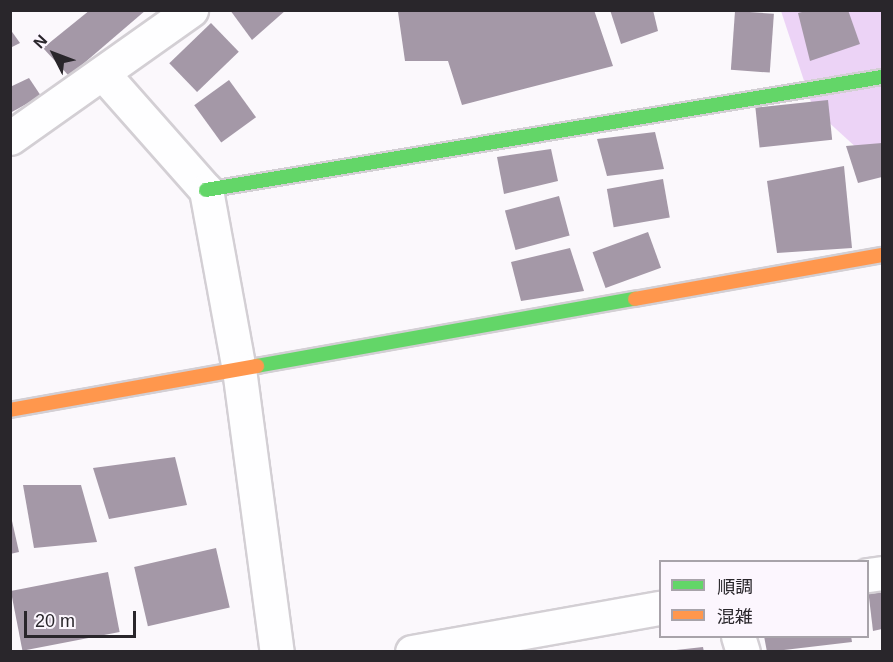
<!DOCTYPE html>
<meta charset="utf-8">
<style>
body{margin:0}
#map{position:relative;width:893px;height:662px;overflow:hidden;background:#fbf8fc;font-family:Arial,"Noto Sans JP",sans-serif}
div>[style]{position:absolute}
[style*='--x']{left:calc(var(--x)*1px);top:calc(var(--y)*1px);width:calc(var(--w)*1px);rotate:calc(var(--a)*1deg)}
.green>*{inset:0;background:#ecd3f6}
.building>*{inset:0;background:#a498a7;transform-origin:0 0}
.roads{filter:drop-shadow(2px 0 #d3cfd4) drop-shadow(-2px 0 #d3cfd4) drop-shadow(0 2px #d3cfd4) drop-shadow(0 -2px #d3cfd4)}
.street>*{height:33px;margin:-16.5px;padding:0 16.5px;transform-origin:16.5px;border-radius:16.5px;background:#fefeff}
.fast>*{height:14px;margin:-7px;padding:0 7px;transform-origin:7px;border-radius:7px;background:#63d668}
.slow>*{height:14px;margin:-7px;padding:0 7px;transform-origin:7px;border-radius:7px;background:#ff974d}
span{translate:-50% -50%;white-space:nowrap;text-align:center;line-height:1.15;-webkit-text-stroke:6px #fcf6fe;paint-order:stroke}
.frame{position:absolute;inset:0;border:12px solid #29262b;pointer-events:none}
.legend{position:absolute;left:659px;top:560px;width:210px;height:78px;box-sizing:border-box;background:#fcf6fe;border:2px solid #a8a3aa;margin:0;padding:8px 10px;list-style:none;font-size:18px;color:#29262b}
.legend li{display:flex;align-items:center;gap:12px;height:30px}
.legend b{width:30px;border:2px solid #a8a3aa}
.north{position:absolute;left:24px;top:24px;width:60px;height:60px;-webkit-text-stroke:4px #fcf6fe;paint-order:stroke;rotate:312deg;font-size:16px;font-weight:700;line-height:24px;text-align:center;color:#29262b}
.north::after{content:'';display:block;margin:auto;width:21px;height:27px;background:#29262b;clip-path:polygon(50% 0,100% 100%,50% 72%,0 100%)}
.scale{position:absolute;left:24px;top:611px;width:112px;height:27px;box-sizing:border-box;border:3px solid #29262b;border-top:0;padding-left:8px;font-size:18px;line-height:21px;white-space:nowrap;color:#29262b;-webkit-text-stroke:4px #fcf6fe;paint-order:stroke}
</style>
<div id="map">
<div class="green">
<div style="clip-path:polygon(781px 11px,882px 11px,882px 171px,813px 108px)"></div>
</div>
<div class="building">
<div style="clip-path:polygon(90px 10px,146px 10px,69px 76px,43px 48px)"></div>
<div style="clip-path:polygon(230px 10px,286px 10px,252px 40px)"></div>
<div style="clip-path:polygon(594px 10px,613px 66px,462px 105px,448px 61px,405px 61px,398px 12px)"></div>
<div style="clip-path:polygon(610px 10px,653px 10px,658px 31px,621px 44px)"></div>
<div style="clip-path:polygon(810px 10px,848px 10px,860px 44px,810px 61px,798px 13px)"></div>
<div style="left:735px;top:11px;width:39px;height:59px;rotate:4deg"></div>
<div style="left:211px;top:23px;width:40px;height:58px;rotate:46deg"></div>
<div style="clip-path:polygon(10px 29px,20px 43px,10px 48px)"></div>
<div style="clip-path:polygon(29px 78px,41px 96px,10px 113px,10px 87px)"></div>
<div style="left:229px;top:80px;width:46px;height:43px;rotate:54deg"></div>
<div style="left:828px;top:100px;width:40px;height:73px;rotate:84deg"></div>
<div style="clip-path:polygon(655px 132px,664px 169px,607px 176px,597px 139px)"></div>
<div style="clip-path:polygon(882px 143px,882px 177px,858px 183px,846px 146px)"></div>
<div style="clip-path:polygon(551px 149px,558px 181px,504px 194px,497px 157px)"></div>
<div style="clip-path:polygon(844px 166px,852px 248px,777px 253px,767px 181px)"></div>
<div style="left:663px;top:179px;width:39px;height:57px;rotate:80deg"></div>
<div style="left:559px;top:196px;width:41px;height:56px;rotate:75deg"></div>
<div style="left:648px;top:232px;width:38px;height:59px;rotate:70deg"></div>
<div style="clip-path:polygon(570px 248px,584px 291px,521px 301px,511px 262px)"></div>
<div style="clip-path:polygon(175px 457px,187px 505px,109px 519px,93px 468px)"></div>
<div style="clip-path:polygon(23px 485px,81px 485px,97px 542px,34px 548px)"></div>
<div style="clip-path:polygon(10px 512px,19px 552px,10px 554px)"></div>
<div style="left:216px;top:548px;width:61px;height:84px;rotate:77deg"></div>
<div style="left:108px;top:572px;width:61px;height:99px;rotate:79deg"></div>
<div style="clip-path:polygon(882px 586px,882px 629px,873px 631px,868px 589px)"></div>
<div style="clip-path:polygon(764px 636px,851px 636px,852px 642px,767px 652px)"></div>
<div style="clip-path:polygon(703px 647px,704px 652px,676px 652px,676px 650px)"></div>
</div>
<div class="roads">
<div class="street">
<div style="--x:105;--y:76;--w:152;--a:48.5"></div>
<div style="--x:206;--y:190;--w:182;--a:79.6"></div>
<div style="--x:239;--y:369;--w:286;--a:82.4"></div>
<div style="--x:10;--y:138;--w:222;--a:-35.3"></div>
<div style="--x:868;--y:575;--w:14;--a:-8"></div>
<div style="--x:738;--y:636;--w:17;--a:73"></div>
<div style="--x:412;--y:652;--w:252;--a:-10.1"></div>
</div>
<div class="fast">
<div style="--x:206;--y:190;--w:685;--a:-9.49"></div>
<div style="--x:257;--y:366;--w:384;--a:-10.1"></div>
</div>
<div class="slow">
<div style="--x:635;--y:299;--w:251;--a:-10.1"></div>
<div style="--x:10;--y:410;--w:251;--a:-10.1"></div>
</div>
</div>
<div class="frame"></div>
<ul class="legend">
<li><b style="height:8px;background:#63d668"></b>順調</li>
<li><b style="height:8px;background:#ff974d"></b>混雑</li>
</ul>
<div class="north">N</div>
<div class="scale">20 m</div>
</div>
